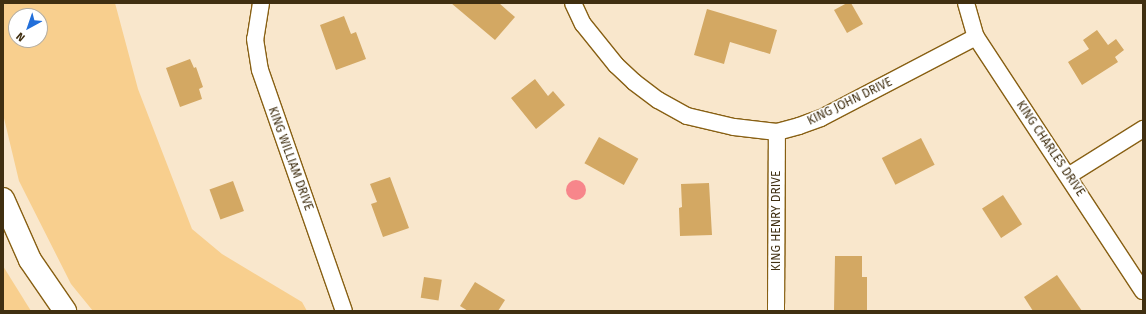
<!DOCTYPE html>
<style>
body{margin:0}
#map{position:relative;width:1146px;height:314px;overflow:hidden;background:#f9e7cc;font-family:"Fira Sans",sans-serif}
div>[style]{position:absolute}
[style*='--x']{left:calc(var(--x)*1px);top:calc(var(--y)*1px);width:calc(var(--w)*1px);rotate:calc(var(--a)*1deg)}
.green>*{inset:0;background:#f8cf8e}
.water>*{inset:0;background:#f7868b}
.round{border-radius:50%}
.building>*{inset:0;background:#d3a863;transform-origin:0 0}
.roads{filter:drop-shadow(1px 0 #886014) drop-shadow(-1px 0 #886014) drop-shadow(0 1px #886014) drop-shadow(0 -1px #886014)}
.street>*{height:16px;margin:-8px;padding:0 8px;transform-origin:8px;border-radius:8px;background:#fff}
.secondary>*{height:22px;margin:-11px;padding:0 11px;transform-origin:11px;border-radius:11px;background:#fff}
span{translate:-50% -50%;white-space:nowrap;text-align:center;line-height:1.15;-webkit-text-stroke:3px #fff;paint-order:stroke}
.street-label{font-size:12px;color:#402f11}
.frame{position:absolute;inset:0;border:4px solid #402f11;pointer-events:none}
.north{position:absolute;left:8px;top:8px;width:40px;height:40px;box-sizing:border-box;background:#fff;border:1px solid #b3aca0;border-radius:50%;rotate:220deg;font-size:11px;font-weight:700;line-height:16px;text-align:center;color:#402f11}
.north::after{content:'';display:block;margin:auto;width:14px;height:18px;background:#226fda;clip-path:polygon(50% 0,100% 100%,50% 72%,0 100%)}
</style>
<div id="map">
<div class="green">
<div style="clip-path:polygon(evenodd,3px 3px,115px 3px,138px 89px,192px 229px,222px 254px,302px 302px,307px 311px,93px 311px,71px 284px,19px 181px,3px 114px,3px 3px,16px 16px,40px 16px,40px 40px,16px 40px,16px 16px)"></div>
<div style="clip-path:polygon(3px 266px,31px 311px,3px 311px)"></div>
</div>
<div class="water">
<div class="round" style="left:566px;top:180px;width:20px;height:20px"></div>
</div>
<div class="building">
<div style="clip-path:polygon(451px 3px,499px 3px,515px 17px,495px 40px)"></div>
<div style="clip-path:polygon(847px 3px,851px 3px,863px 24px,847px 33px,834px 10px)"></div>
<div style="clip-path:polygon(707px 9px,777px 30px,770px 54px,730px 42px,724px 64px,694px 55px)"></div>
<div style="clip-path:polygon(344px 16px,351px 34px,356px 32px,366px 59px,336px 70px,320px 25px)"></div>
<div style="clip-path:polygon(1097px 30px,1108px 45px,1116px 39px,1124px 50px,1115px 57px,1118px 62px,1082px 85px,1068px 62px,1089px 49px,1083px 40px)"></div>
<div style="clip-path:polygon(190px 59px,194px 68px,196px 67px,203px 87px,199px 89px,202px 99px,180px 107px,166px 68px)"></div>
<div style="clip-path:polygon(535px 79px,548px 96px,553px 91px,565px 105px,536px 129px,511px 98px)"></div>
<div style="left:599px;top:137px;width:45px;height:30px;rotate:29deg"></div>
<div style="left:921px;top:138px;width:30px;height:44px;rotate:63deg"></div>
<div style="clip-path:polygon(390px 177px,409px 228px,383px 237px,371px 204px,377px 202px,370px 184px)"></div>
<div style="left:233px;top:181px;width:32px;height:25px;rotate:70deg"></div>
<div style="clip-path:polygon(709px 183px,712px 235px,680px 236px,679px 208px,682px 207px,681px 184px)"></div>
<div style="left:1003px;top:195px;width:35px;height:25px;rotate:57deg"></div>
<div style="clip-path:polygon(835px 256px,862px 256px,862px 277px,867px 277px,867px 311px,834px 311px)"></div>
<div style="clip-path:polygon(1057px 275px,1082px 311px,1033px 311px,1024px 297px)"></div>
<div style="left:424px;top:277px;width:18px;height:21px;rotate:9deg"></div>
<div style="clip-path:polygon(475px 282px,505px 300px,498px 311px,468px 311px,460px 306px)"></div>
</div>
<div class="roads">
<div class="street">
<div style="--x:261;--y:3;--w:36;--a:99"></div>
<div style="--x:255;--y:39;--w:31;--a:81"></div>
<div style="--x:260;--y:70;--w:255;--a:70.8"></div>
<div style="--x:573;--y:3;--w:23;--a:65"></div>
<div style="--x:583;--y:24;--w:53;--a:51.2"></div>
<div style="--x:616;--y:65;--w:25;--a:43"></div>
<div style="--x:634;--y:82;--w:30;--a:37"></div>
<div style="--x:658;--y:100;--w:33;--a:29"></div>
<div style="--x:687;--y:116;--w:48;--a:13.2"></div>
<div style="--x:734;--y:127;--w:43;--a:6.6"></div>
<div style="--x:777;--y:132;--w:23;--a:-15"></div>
<div style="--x:799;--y:126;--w:23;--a:-20"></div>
<div style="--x:821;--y:118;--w:175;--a:-27.6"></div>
<div style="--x:966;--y:3;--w:35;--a:74"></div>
<div style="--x:976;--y:37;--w:304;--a:56.7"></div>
<div style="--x:1068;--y:176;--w:89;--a:-32.1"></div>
<div style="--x:776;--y:311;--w:179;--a:-89.7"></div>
</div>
<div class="secondary">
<div style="--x:3;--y:199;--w:67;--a:66.1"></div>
<div style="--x:30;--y:260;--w:62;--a:55.5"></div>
</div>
</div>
<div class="street-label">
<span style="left:850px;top:102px;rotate:-26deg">KING JOHN DRIVE</span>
<span style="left:1050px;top:149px;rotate:56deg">KING CHARLES DRIVE</span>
<span style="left:290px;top:159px;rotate:70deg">KING WILLIAM DRIVE</span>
<span style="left:777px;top:221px;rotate:-90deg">KING HENRY DRIVE</span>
</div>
<div class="frame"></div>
<div class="north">N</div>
</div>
